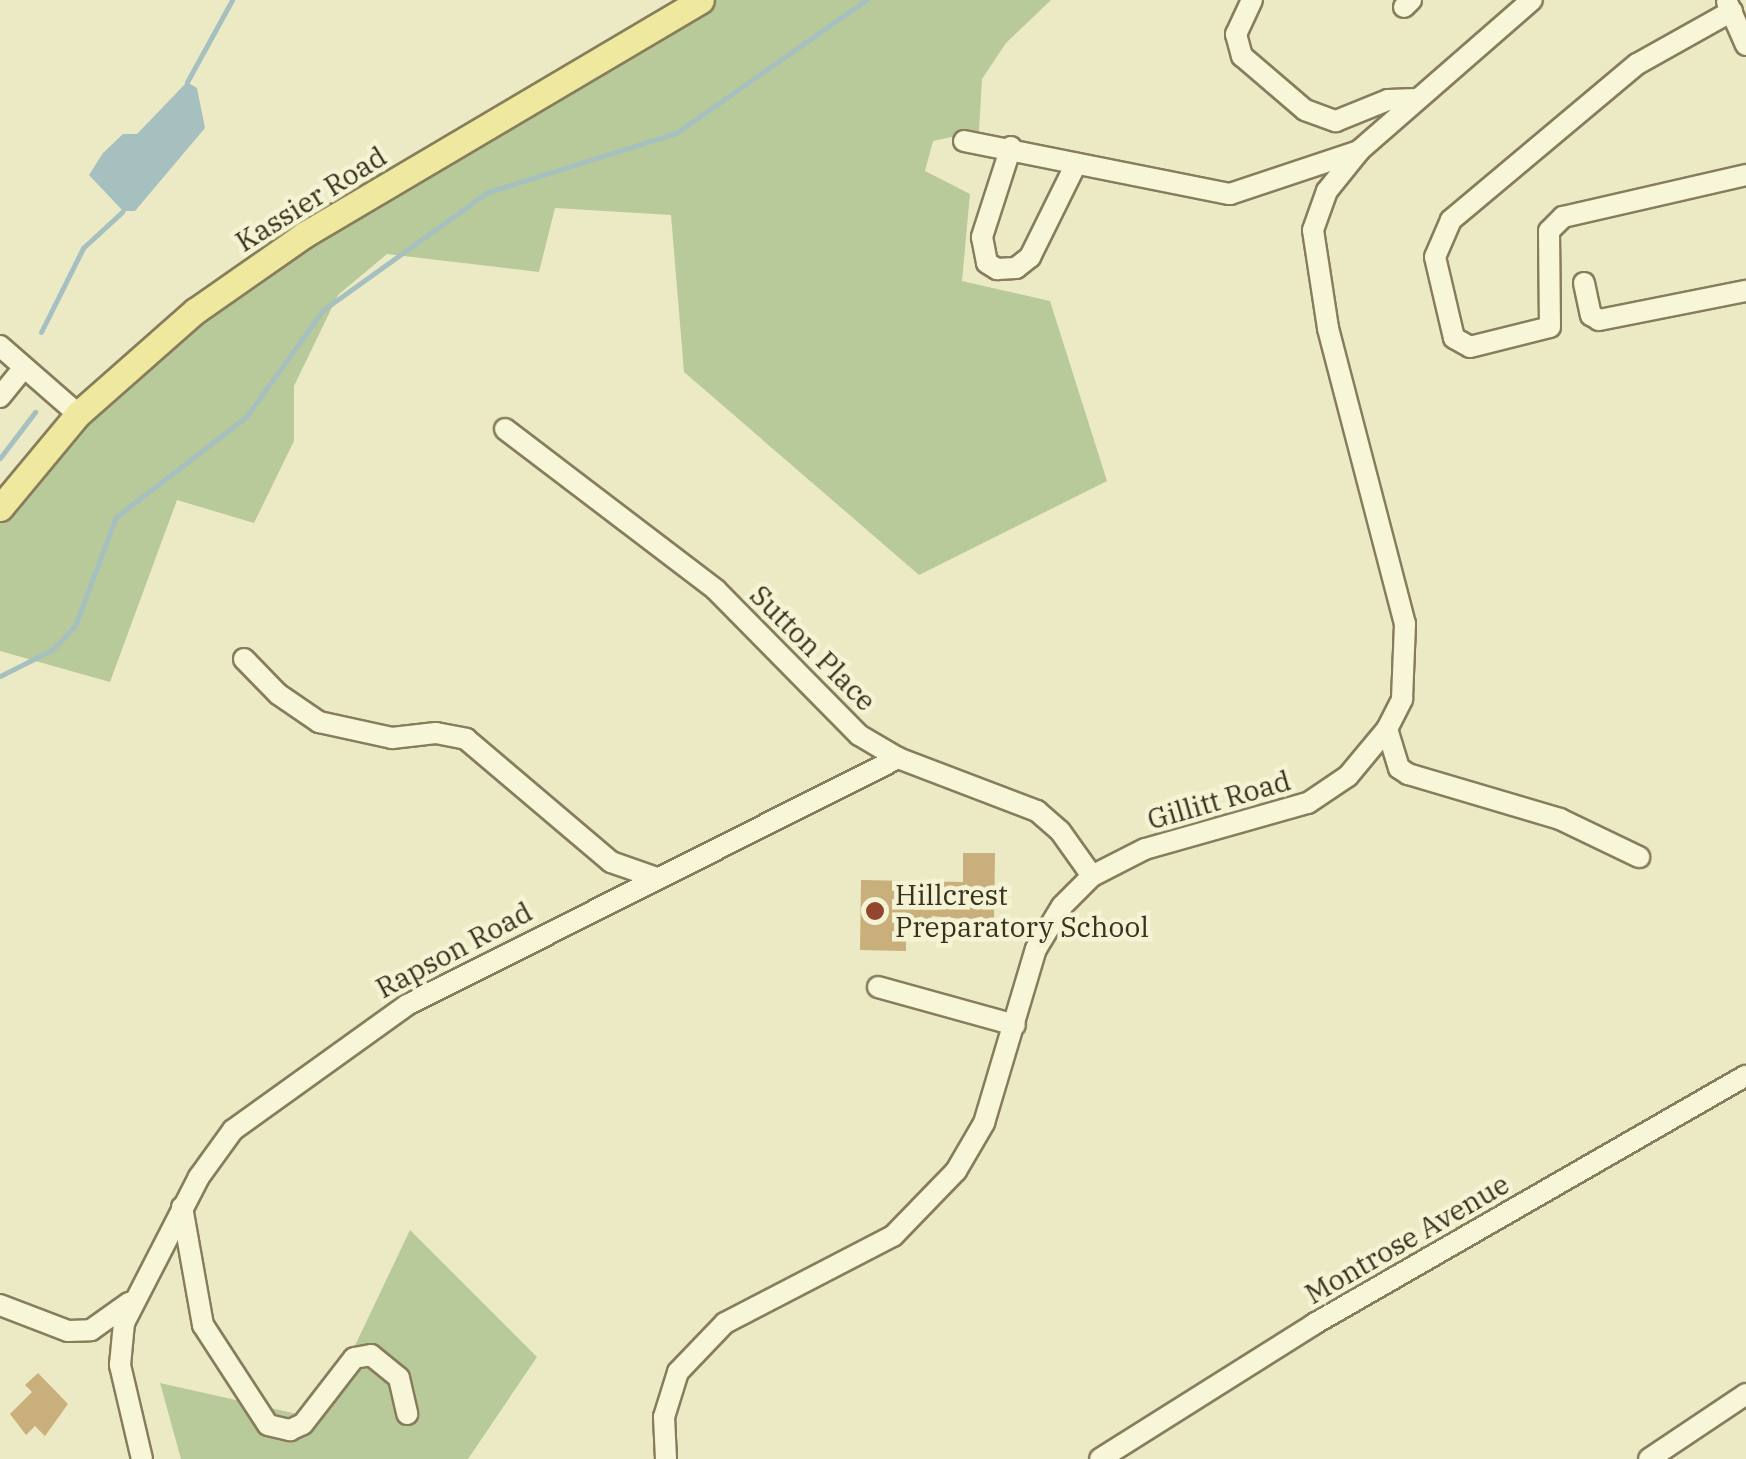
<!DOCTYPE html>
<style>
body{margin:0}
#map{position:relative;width:1746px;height:1459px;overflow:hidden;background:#eceac5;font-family:"IBM Plex Serif",serif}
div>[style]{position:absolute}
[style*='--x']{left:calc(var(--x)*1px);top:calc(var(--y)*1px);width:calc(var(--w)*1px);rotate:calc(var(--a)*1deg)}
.green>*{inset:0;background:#b8ca99}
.water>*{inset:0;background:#a6c0bf}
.stream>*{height:5px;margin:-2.5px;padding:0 2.5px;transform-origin:2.5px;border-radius:2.5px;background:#a6c0bf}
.building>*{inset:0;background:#c9af7c}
.roads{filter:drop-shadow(2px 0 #877d5c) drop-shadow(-2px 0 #877d5c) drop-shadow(0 2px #877d5c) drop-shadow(0 -2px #877d5c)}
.minor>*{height:20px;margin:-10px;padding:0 10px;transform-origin:10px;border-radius:10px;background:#f7f6d8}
.major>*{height:25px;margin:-12.5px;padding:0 12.5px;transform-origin:12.5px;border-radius:12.5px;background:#eee99e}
.dots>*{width:28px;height:28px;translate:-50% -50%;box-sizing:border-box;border:5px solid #f4f3d4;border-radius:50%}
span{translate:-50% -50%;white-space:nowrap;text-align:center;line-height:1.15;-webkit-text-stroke:9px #f4f3d4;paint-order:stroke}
.street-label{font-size:28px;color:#37311f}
.poi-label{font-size:28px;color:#37311f}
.left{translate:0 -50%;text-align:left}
</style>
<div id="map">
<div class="green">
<div style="clip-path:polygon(701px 0,1051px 0,1006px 43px,982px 79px,979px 131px,933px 141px,925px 171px,970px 194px,962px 281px,1050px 301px,1107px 481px,919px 575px,684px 372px,671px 215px,555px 208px,539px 272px,387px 254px,338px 295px,294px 386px,294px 441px,254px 523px,177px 500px,110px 682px,0 651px,0 508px,195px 311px)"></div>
<div style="clip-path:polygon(410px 1230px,537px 1357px,468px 1459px,181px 1459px,160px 1383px,320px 1419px)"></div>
</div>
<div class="water">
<div style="clip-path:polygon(187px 82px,197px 88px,205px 128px,135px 211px,123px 211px,89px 175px,103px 153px,123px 134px,137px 134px)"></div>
</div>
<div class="stream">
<div style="--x:187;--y:82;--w:94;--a:-61.2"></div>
<div style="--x:41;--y:332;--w:94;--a:-63.4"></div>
<div style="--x:83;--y:248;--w:54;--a:-42.8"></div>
<div style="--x:0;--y:458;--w:58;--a:-52.7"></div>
<div style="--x:0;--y:676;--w:58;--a:-26.6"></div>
<div style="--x:52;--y:650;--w:33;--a:-46"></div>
<div style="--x:75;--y:626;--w:116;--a:-69.4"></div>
<div style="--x:116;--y:517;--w:164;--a:-37.6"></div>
<div style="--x:246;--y:417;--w:132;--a:-54.3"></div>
<div style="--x:323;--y:310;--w:203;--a:-35.6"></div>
<div style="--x:488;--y:192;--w:197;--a:-17.4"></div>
<div style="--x:676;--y:133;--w:232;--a:-35"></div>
</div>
<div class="building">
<div style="clip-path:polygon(963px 853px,995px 853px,994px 922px,932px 916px,932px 922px,906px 922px,906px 951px,860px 950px,861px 880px,963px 882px)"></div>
<div style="clip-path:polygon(38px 1373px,68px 1404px,45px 1436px,35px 1426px,26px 1435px,10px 1414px,32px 1392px,25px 1385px)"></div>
</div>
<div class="roads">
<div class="minor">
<div style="--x:1252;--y:0;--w:38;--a:115"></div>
<div style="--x:1236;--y:34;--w:23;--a:75"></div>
<div style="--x:1242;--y:56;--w:83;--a:40.6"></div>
<div style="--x:1305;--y:110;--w:33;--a:20"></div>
<div style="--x:1336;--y:121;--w:56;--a:-22"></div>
<div style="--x:1388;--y:100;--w:29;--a:-2"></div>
<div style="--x:1727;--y:2;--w:47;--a:66.2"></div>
<div style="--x:1404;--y:7;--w:10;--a:-45"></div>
<div style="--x:1732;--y:11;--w:109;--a:150.8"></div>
<div style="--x:1637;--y:64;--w:243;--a:140"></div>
<div style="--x:1451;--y:220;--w:40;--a:113.4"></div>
<div style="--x:1435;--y:257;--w:83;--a:76.8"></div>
<div style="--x:1454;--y:338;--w:18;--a:29"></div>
<div style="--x:1470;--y:347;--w:82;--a:-14"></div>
<div style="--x:1550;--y:327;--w:96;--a:-90.6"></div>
<div style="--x:1549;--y:231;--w:20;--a:-45"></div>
<div style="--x:1563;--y:217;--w:188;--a:-12.9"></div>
<div style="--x:964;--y:141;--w:271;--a:11.3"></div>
<div style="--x:1230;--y:194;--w:136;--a:-18.4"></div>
<div style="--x:1011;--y:147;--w:95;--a:107.9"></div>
<div style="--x:982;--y:237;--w:26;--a:79"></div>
<div style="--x:987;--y:263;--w:12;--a:31"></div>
<div style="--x:997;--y:269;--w:19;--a:-3"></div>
<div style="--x:1016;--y:268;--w:18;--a:-38"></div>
<div style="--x:1030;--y:257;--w:104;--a:-63.7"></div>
<div style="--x:1584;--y:283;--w:33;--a:78"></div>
<div style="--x:1591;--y:315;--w:9;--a:32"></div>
<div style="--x:1599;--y:320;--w:150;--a:-11.2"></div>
<div style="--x:0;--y:346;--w:103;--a:41.1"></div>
<div style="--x:0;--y:397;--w:38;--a:-51"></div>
<div style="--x:505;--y:429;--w:265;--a:37.3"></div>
<div style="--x:716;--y:590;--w:204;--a:45.4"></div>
<div style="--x:859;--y:735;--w:45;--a:30.5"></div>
<div style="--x:898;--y:758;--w:149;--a:20.9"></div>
<div style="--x:1037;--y:811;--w:30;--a:41"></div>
<div style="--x:1060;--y:831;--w:55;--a:54.6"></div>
<div style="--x:244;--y:659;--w:49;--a:45.8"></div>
<div style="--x:278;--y:694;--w:50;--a:34.3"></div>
<div style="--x:319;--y:722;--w:75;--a:12.4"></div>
<div style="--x:392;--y:738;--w:44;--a:-6.5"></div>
<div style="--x:436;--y:733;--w:31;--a:11"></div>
<div style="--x:466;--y:739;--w:190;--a:40.3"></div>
<div style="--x:611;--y:862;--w:49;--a:19.2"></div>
<div style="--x:1387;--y:729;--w:41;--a:72.9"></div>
<div style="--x:1399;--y:768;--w:11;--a:34"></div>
<div style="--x:1408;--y:774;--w:159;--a:16.5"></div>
<div style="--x:1560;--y:819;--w:88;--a:25.7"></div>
<div style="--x:878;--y:987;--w:142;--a:15.5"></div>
<div style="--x:182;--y:1207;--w:120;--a:79.9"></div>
<div style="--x:203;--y:1325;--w:119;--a:57"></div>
<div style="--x:268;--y:1425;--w:23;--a:13"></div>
<div style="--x:290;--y:1430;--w:14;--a:-25"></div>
<div style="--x:303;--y:1424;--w:83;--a:-52.3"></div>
<div style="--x:354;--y:1358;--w:17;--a:-10"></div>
<div style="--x:371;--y:1355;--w:36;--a:39"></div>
<div style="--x:399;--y:1378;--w:37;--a:77"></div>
<div style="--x:0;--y:1305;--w:73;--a:20.9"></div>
<div style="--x:68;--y:1331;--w:23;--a:-2"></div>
<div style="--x:91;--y:1330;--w:47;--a:-35.4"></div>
<div style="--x:142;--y:1459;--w:97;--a:-103.2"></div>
<div style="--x:120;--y:1365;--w:42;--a:-84.6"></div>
<div style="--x:124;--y:1323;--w:164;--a:-62.8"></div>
<div style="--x:199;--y:1177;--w:58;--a:-54.1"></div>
<div style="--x:233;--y:1130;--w:214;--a:-35.7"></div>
<div style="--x:407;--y:1005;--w:550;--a:-26.7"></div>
<div style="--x:666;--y:1459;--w:42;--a:-92.7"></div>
<div style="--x:664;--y:1417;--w:47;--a:-72.7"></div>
<div style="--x:678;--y:1372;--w:68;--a:-46.2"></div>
<div style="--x:725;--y:1323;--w:189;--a:-27.4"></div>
<div style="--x:893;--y:1236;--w:91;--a:-45.9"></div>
<div style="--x:956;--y:1171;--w:56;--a:-59.7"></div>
<div style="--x:984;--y:1123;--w:182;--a:-73.4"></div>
<div style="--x:1036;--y:949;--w:50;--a:-58.8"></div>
<div style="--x:1062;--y:906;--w:42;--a:-45"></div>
<div style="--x:1092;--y:876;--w:59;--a:-27"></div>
<div style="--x:1145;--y:849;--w:169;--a:-15.8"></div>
<div style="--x:1308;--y:803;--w:48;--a:-34"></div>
<div style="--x:1348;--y:776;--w:61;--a:-50.3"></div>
<div style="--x:1387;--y:729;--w:34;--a:-63"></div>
<div style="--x:1402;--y:699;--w:75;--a:-87.7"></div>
<div style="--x:1405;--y:624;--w:306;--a:-104.6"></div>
<div style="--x:1328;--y:328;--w:99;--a:-98.7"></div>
<div style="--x:1313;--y:230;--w:41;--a:-70.3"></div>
<div style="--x:1327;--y:191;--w:53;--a:-51.2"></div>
<div style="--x:1360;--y:150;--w:228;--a:-41.1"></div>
<div style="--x:1100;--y:1459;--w:253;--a:-32.2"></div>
<div style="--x:1314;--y:1324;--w:498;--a:-29.9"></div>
<div style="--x:1649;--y:1459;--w:117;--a:-33.8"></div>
</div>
<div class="major">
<div style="--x:0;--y:508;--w:122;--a:-50.3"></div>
<div style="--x:78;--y:414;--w:156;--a:-41.4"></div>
<div style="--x:195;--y:311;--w:133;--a:-34.9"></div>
<div style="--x:304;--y:235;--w:461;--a:-30.6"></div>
</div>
</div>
<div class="dots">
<div style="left:875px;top:911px;background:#93462e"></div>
</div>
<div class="street-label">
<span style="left:311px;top:199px;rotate:-32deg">Kassier Road</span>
<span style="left:813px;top:648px;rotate:45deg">Sutton Place</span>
<span style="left:1219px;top:800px;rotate:-16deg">Gillitt Road</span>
<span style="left:454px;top:950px;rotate:-28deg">Rapson Road</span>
<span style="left:1407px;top:1239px;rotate:-30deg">Montrose Avenue</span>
</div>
<div class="poi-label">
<span class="left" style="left:895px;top:911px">Hillcrest<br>Preparatory School</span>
</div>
</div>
